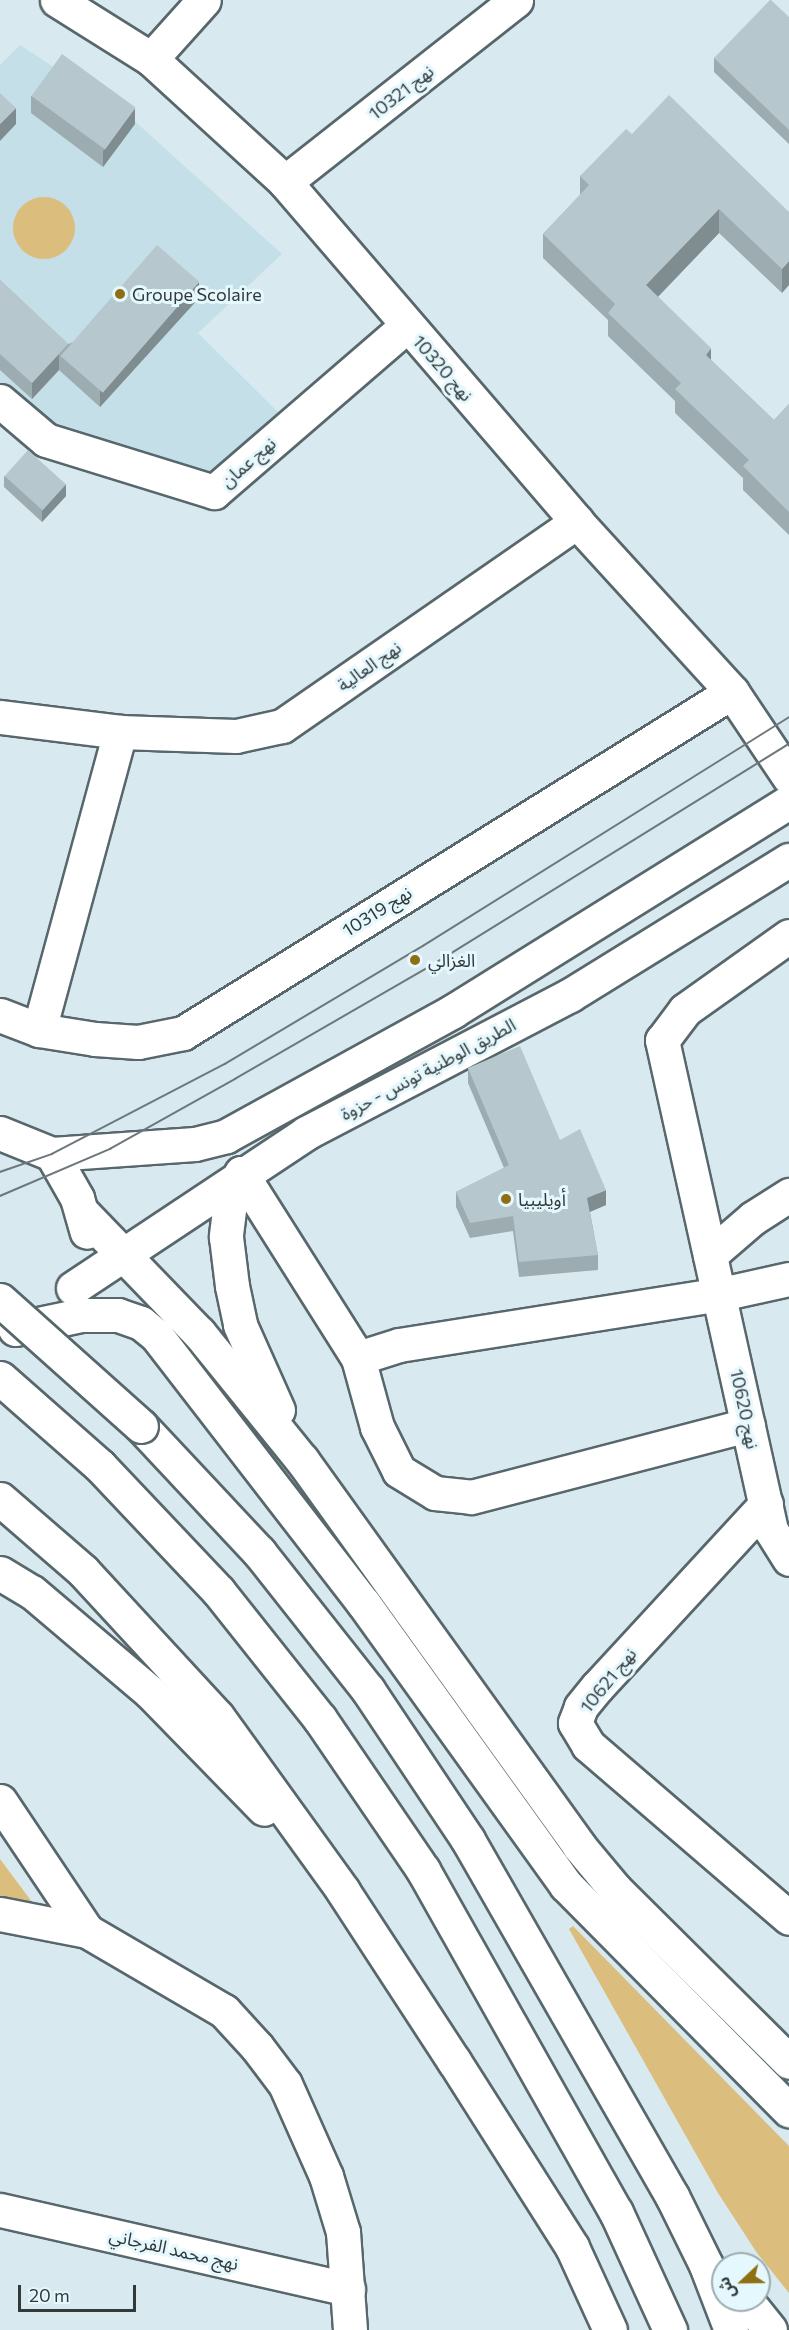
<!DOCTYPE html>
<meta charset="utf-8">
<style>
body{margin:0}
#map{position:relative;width:789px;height:2330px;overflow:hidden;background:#d8eaf0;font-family:Commissioner,"Noto Sans Arabic",sans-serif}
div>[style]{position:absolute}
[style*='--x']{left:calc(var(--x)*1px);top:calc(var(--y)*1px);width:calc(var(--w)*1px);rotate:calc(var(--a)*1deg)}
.built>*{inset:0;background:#c4dfe8}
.green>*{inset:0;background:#dbbd7e}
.round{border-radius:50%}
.roads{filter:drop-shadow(2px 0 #57676b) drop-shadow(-2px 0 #57676b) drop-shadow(0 2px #57676b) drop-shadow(0 -2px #57676b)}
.minor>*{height:33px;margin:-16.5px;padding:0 16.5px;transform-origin:16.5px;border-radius:16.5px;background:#fff}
.highway>*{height:33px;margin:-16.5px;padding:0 16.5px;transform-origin:16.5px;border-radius:16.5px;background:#fff}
.tram>*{height:1.5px;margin:-0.75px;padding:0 0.75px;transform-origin:0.75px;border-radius:0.75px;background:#6d787c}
.bridges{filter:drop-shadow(2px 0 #57676b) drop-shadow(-2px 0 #57676b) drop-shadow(0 2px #57676b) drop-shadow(0 -2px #57676b)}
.highway-bridge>*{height:33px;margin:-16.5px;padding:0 16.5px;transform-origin:16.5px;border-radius:16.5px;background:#fff}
.wall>*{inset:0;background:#9dacb1}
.shaded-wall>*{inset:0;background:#7f8c90}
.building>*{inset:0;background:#b6c8ce;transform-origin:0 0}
.dots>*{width:16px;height:16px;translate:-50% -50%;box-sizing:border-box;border:3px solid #e5f8fd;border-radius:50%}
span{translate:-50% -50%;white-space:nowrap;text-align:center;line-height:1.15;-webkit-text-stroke:6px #e5f8fd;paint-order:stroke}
.street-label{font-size:18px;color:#32393b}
.poi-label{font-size:18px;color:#32393b}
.left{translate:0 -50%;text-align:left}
.north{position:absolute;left:711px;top:2252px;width:60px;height:60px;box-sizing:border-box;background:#e5f8fd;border:2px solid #9dacaf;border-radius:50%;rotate:248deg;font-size:16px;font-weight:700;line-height:24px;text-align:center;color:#32393b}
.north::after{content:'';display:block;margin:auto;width:21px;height:27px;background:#906e13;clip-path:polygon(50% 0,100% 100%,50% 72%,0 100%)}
.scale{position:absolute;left:18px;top:2285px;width:118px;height:27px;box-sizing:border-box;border:3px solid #32393b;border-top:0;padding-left:8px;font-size:18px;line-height:21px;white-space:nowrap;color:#32393b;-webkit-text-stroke:4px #e5f8fd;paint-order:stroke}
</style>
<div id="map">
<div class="built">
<div style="clip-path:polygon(20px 45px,129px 116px,282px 254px,198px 333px,278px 412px,210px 477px,54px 430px,0 384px,0 65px)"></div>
</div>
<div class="green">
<div class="round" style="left:13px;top:197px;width:62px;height:62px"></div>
<div style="clip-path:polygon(0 1859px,38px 1910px,0 1899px)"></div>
<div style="clip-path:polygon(573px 1926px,789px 2146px,789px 2293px,757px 2253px,718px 2193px,569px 1929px)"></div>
</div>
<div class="roads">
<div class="minor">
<div style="--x:57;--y:0;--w:111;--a:32.1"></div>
<div style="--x:151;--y:59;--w:182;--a:42.5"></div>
<div style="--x:285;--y:182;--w:448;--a:49.3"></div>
<div style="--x:577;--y:522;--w:230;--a:47.6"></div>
<div style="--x:732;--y:692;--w:102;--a:56.2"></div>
<div style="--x:151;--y:59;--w:79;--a:-48.1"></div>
<div style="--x:285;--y:182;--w:294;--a:-38.2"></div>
<div style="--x:0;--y:401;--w:60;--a:40.3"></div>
<div style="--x:46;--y:440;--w:176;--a:17.2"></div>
<div style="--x:214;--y:492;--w:254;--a:-40.8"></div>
<div style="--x:0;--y:717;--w:121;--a:7.1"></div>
<div style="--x:789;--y:936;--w:128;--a:144.6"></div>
<div style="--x:685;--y:1010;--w:38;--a:127"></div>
<div style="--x:662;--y:1040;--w:502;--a:77.46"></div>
<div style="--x:771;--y:1530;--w:34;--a:58"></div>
<div style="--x:0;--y:1015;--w:42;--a:21"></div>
<div style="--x:39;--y:1030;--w:57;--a:9.1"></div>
<div style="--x:95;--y:1039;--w:43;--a:4"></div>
<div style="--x:138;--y:1042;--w:46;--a:-11.3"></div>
<div style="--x:183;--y:1033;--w:646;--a:-31.85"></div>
<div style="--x:39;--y:1030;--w:309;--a:-74.8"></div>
<div style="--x:120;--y:732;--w:116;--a:2"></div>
<div style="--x:236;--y:736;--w:47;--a:-12.3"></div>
<div style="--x:282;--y:726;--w:359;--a:-34.7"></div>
<div style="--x:241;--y:1173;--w:219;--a:57.7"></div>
<div style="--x:358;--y:1358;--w:43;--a:-17.6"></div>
<div style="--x:399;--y:1345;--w:326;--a:-9"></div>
<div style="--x:721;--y:1294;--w:70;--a:-12.4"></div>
<div style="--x:710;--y:1255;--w:57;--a:-40.7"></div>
<div style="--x:753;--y:1218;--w:43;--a:-32.6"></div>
<div style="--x:358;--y:1358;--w:72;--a:74.6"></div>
<div style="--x:377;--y:1427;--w:49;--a:63.4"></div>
<div style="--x:399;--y:1471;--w:42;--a:31.4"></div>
<div style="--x:435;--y:1493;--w:36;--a:6"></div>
<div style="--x:471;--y:1497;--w:286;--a:-14.6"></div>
<div style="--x:766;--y:1504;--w:249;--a:132.7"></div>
<div style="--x:597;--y:1687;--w:26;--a:129"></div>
<div style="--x:581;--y:1707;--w:17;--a:111"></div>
<div style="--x:575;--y:1723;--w:26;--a:59"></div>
<div style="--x:588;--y:1745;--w:265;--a:40.7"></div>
<div style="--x:0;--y:1801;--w:156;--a:56.2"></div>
<div style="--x:0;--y:1914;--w:89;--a:11.1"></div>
<div style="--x:87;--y:1931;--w:159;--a:30.3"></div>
<div style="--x:224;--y:2011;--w:49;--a:47.5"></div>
<div style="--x:257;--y:2047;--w:46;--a:52.9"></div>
<div style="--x:285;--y:2084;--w:101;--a:66"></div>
<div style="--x:326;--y:2176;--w:59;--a:73.1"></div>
<div style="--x:343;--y:2232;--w:98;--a:85.9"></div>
<div style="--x:0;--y:2210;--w:357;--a:12.8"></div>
</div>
<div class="highway">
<div style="--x:0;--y:1133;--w:56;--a:22"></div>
<div style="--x:52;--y:1154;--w:51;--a:60.4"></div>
<div style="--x:77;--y:1198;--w:35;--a:74"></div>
<div style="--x:52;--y:1154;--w:143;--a:-4"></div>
<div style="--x:195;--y:1144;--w:32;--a:-14"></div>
<div style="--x:226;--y:1136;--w:259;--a:-28.8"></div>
<div style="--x:453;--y:1011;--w:396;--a:-31.9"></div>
<div style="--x:241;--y:1173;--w:31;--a:111"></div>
<div style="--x:230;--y:1202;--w:35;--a:97"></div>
<div style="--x:226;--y:1237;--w:49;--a:83"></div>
<div style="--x:232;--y:1286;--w:40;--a:78"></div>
<div style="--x:240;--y:1325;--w:93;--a:65.9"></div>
<div style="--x:82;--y:1212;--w:168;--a:46"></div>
<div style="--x:199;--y:1333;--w:164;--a:51"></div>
<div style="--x:302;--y:1460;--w:475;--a:54.3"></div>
<div style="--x:579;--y:1846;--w:56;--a:50.1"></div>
<div style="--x:615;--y:1889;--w:245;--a:44.8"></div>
<div style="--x:73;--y:1288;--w:280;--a:-33.6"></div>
<div style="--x:306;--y:1133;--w:298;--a:-27.6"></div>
<div style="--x:570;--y:995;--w:257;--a:-31.7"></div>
<div style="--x:15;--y:1329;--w:67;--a:-12"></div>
<div style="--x:81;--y:1315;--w:37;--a:0"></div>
<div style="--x:118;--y:1315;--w:24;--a:19"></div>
<div style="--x:141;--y:1323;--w:19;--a:39"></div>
<div style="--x:156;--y:1335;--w:340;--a:52.3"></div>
<div style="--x:364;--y:1604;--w:346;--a:54.3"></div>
<div style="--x:566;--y:1885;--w:317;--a:45.3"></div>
<div style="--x:0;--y:1378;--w:133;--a:41.3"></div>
<div style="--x:100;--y:1466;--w:173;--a:46.6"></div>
<div style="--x:219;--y:1592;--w:162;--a:51.5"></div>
<div style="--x:320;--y:1719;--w:183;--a:55.7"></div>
<div style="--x:423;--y:1870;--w:393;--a:60.6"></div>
<div style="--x:616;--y:2212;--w:130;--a:65.4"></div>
<div style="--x:141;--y:1426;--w:173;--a:46.9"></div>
<div style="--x:259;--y:1552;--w:176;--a:51.7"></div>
<div style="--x:368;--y:1690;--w:180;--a:56.3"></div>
<div style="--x:468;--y:1840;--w:410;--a:60.2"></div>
<div style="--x:672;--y:2196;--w:77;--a:63.8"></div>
<div style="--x:706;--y:2265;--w:70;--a:69"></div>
<div style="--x:0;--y:1499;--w:110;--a:40.9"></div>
<div style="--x:83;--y:1571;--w:197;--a:47.3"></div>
<div style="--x:217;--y:1716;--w:216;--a:54.2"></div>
<div style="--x:343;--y:1891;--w:203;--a:56.9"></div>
<div style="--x:454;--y:2061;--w:220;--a:57.6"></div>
<div style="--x:572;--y:2247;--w:91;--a:65.4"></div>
<div style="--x:0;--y:1573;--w:37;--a:31"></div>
<div style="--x:32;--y:1592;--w:155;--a:40.3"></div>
<div style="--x:150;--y:1692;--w:163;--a:45.7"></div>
<div style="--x:746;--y:2300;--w:38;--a:51"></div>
</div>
</div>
<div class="tram">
<div style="--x:0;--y:1172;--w:55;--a:-19.1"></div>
<div style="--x:52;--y:1154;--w:195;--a:-27.5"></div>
<div style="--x:225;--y:1064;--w:230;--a:-30.8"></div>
<div style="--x:423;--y:946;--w:432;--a:-32"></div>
<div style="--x:0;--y:1196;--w:120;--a:-23.1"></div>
<div style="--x:110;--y:1149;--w:143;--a:-29.2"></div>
<div style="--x:235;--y:1079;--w:230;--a:-30"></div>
<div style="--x:434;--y:964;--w:418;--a:-31.8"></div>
</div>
<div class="bridges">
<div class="highway-bridge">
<div style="--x:0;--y:1300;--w:189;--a:41.8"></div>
</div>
</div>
<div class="wall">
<div style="clip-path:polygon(789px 17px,789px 144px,714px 72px,714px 58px)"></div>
<div style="clip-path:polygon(31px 96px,135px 124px,103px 167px,31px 113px)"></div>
<div style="clip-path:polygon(632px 134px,789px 212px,782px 293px,719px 233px,658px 297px,711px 360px,774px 420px,789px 404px,789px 535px,743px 490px,743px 478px,675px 413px,675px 401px,608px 336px,608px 320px,543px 258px,543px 234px,580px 195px,580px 176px)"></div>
<div style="clip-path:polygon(0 280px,68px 344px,199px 298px,100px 407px,59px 370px,32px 399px,0 370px)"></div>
<div style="clip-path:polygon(4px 476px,66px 496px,42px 522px,4px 487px)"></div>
<div style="clip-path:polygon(468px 1068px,560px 1140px,606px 1205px,590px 1212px,598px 1255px,598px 1270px,519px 1277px,513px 1231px,470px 1238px,456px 1207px,456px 1192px,504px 1168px,468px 1083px)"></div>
</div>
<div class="shaded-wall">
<div style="clip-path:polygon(16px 108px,16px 124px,0 141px,0 124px)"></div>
<div style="clip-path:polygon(135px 108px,135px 124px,103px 167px,103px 151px)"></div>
<div style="clip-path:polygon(719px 209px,719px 233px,646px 309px,646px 285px)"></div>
<div style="clip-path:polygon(789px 261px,789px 285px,782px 293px,782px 269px)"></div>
<div style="clip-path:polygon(199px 282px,199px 298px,100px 407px,100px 391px)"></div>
<div style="clip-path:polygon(711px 348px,711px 372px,706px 355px)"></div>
<div style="clip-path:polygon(59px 354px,59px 370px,32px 399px,32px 383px)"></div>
<div style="clip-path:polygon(66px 484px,66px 496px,42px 522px,42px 511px)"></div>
<div style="clip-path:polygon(606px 1190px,606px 1205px,587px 1213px,587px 1198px)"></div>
</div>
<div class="building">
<div style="clip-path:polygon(770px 0,771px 0,789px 17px,789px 130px,714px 58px)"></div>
<div style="left:62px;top:54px;width:91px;height:52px;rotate:36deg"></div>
<div style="clip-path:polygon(0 93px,16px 108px,0 124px)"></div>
<div style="clip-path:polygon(669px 95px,789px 212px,789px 261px,782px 269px,719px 209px,646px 285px,711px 348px,706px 355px,774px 420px,789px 404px,789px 512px,743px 466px,749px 460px,675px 389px,681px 383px,608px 313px,615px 304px,543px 234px,589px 185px,580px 176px,626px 129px,632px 134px)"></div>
<div style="left:157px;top:245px;width:56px;height:147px;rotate:41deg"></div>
<div style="clip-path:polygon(0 280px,68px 344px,32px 383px,0 354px)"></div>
<div style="left:28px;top:450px;width:51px;height:35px;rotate:42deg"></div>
<div style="clip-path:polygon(520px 1046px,560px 1140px,580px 1129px,606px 1190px,587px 1198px,598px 1255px,519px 1262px,513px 1216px,470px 1223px,456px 1192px,509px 1165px,468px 1068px)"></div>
</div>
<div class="dots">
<div style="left:120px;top:294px;background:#906e13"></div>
<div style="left:415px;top:960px;background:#906e13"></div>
<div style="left:506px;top:1199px;background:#906e13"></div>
</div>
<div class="street-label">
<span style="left:401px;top:92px;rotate:-38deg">نهج 10321</span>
<span style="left:443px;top:368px;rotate:49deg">نهج 10320</span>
<span style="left:248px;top:462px;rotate:-41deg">نهج عمان</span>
<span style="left:369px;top:666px;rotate:-35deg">نهج العالية</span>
<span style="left:377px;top:911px;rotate:-32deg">نهج 10319</span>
<span style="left:428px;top:1069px;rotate:-28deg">الطريق الوطنية تونس - حزوة</span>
<span style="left:745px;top:1409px;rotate:78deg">نهج 10620</span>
<span style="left:608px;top:1680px;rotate:-51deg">نهج 10621</span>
<span style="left:174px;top:2249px;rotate:13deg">نهج محمد الفرجاني</span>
</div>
<div class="poi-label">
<span class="left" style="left:132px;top:294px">Groupe Scolaire</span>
<span class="left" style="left:428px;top:960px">الغزالي</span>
<span class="left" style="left:518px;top:1199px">أويليبيا</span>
</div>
<div class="north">ش</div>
<div class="scale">20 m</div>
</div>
